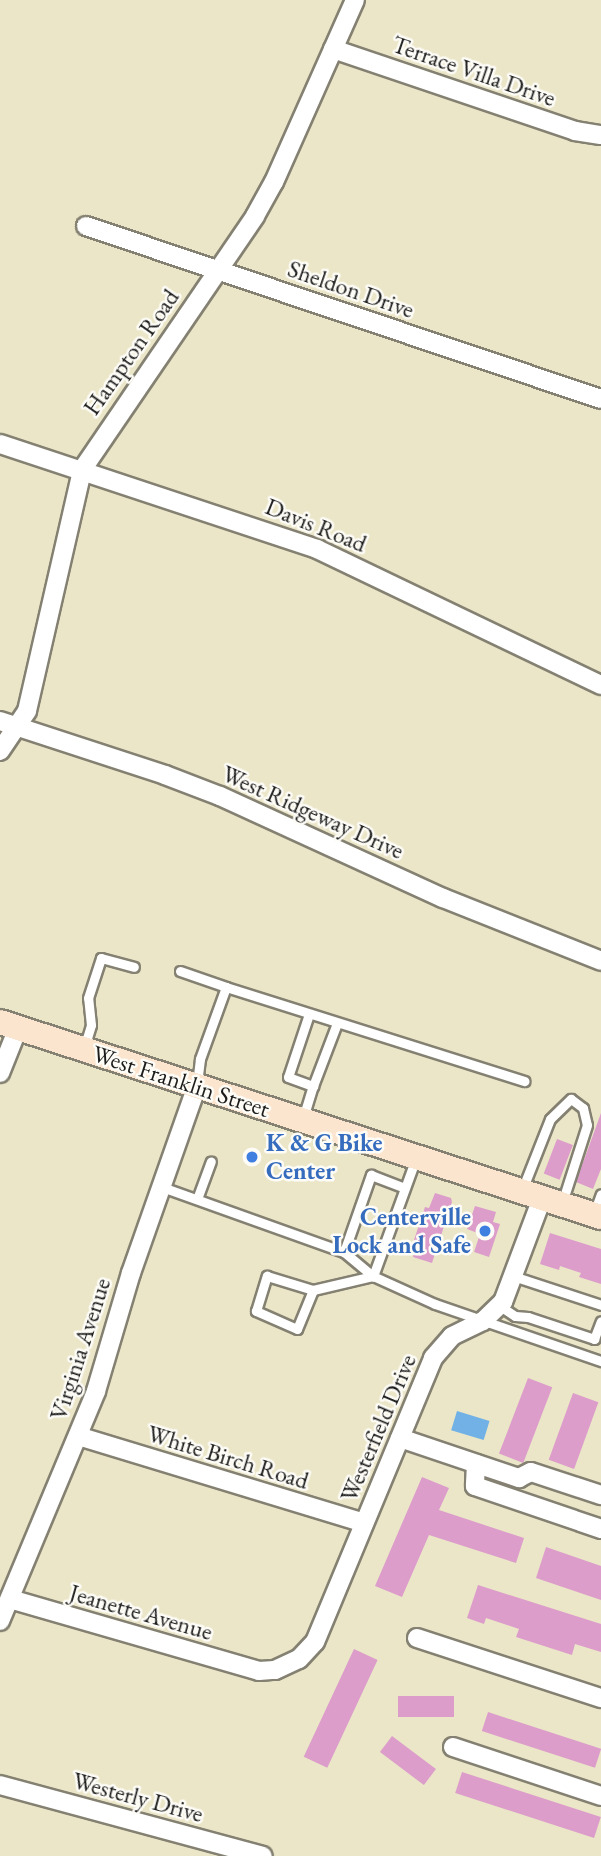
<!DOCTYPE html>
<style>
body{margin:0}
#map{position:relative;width:601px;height:1856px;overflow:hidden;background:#ebe6c8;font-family:"EB Garamond",serif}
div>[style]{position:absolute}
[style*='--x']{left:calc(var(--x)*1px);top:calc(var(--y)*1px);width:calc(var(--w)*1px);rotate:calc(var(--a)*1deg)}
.water>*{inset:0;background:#71b1e5;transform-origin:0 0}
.building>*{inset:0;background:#dc9dca;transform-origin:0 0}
.roads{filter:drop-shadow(2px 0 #848172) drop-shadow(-2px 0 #848172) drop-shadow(0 2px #848172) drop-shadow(0 -2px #848172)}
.lane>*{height:9px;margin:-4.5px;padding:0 4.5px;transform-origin:4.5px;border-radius:4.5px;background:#fff}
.street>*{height:18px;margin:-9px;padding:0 9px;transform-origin:9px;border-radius:9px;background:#fff}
.secondary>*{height:24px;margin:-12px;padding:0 12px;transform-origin:12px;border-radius:12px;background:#fce5cf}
.dots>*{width:19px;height:19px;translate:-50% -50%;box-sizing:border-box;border:4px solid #fdfcf7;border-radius:50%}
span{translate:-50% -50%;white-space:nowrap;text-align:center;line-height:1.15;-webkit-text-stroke:5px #fdfcf7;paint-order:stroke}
.street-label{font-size:24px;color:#1c1c1c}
.shop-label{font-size:24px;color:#366cbe;font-weight:700}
.left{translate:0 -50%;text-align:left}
.right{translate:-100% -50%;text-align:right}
</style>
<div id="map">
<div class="water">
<div style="left:457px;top:1411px;width:34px;height:20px;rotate:17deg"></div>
</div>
<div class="building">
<div style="clip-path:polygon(601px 1113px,601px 1169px,593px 1189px,576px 1182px)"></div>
<div style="left:557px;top:1139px;width:17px;height:37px;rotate:21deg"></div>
<div style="clip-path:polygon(435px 1193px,451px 1198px,452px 1202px,432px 1263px,413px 1257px,416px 1247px,412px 1246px,425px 1207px,429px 1208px)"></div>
<div style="clip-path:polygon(475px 1206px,496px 1212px,493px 1222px,500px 1224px,489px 1257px,474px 1252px,480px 1234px,467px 1229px)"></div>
<div style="clip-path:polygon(550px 1233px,601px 1249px,601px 1284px,579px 1277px,581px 1273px,560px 1266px,559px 1270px,540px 1264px)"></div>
<div style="left:528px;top:1378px;width:26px;height:81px;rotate:21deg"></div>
<div style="left:573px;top:1393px;width:27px;height:71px;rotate:20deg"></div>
<div style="clip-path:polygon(422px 1477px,449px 1488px,439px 1510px,524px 1538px,516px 1563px,429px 1535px,402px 1597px,375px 1586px)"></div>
<div style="clip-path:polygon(546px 1547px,601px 1566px,601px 1600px,536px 1578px)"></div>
<div style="clip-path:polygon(478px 1585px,601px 1624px,601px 1652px,575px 1644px,572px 1655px,516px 1637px,519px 1629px,486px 1618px,484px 1624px,467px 1618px)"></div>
<div style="left:354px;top:1649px;width:26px;height:119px;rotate:25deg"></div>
<div style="left:398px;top:1696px;width:56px;height:21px"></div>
<div style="left:488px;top:1712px;width:119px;height:20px;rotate:18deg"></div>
<div style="left:392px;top:1736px;width:55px;height:20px;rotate:37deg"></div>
<div style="left:462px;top:1772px;width:146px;height:22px;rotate:18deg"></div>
</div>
<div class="roads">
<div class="lane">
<div style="--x:180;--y:971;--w:49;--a:19.2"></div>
<div style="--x:226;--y:987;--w:77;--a:109.9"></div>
<div style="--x:200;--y:1059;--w:24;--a:97"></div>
<div style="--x:226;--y:987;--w:313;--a:17.5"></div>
<div style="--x:309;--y:1014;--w:66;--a:108.4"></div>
<div style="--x:288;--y:1077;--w:27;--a:20"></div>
<div style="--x:313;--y:1086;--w:67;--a:-69.1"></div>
<div style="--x:84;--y:1048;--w:24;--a:-73"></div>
<div style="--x:91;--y:1025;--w:27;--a:-96"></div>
<div style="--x:88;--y:998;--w:42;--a:-72"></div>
<div style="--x:101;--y:958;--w:34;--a:15"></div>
<div style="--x:303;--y:1118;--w:34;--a:-73"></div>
<div style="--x:416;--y:1158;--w:126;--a:110"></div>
<div style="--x:373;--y:1276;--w:68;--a:24.3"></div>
<div style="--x:435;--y:1304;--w:176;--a:19"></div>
<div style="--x:162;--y:1187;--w:193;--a:19.7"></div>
<div style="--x:344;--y:1252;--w:82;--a:-70.7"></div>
<div style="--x:371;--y:1175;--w:36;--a:21"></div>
<div style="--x:522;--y:1190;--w:76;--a:-68.5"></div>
<div style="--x:550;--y:1119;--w:29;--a:-44"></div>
<div style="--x:571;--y:1099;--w:15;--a:37"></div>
<div style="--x:583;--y:1108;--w:17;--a:77"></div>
<div style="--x:587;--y:1125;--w:82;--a:107.8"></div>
<div style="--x:197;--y:1199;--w:40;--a:-69.8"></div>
<div style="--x:594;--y:1213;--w:20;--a:-70"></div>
<div style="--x:344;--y:1252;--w:38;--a:40"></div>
<div style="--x:513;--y:1276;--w:93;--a:18.2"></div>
<div style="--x:313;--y:1290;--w:42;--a:112.3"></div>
<div style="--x:297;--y:1329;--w:45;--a:-156.3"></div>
<div style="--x:256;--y:1311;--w:37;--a:-73"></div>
<div style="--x:267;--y:1276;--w:48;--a:16.9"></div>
<div style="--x:313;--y:1290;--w:62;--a:-13.1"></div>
<div style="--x:500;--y:1306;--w:18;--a:34"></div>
<div style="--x:515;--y:1316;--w:13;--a:4"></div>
<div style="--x:528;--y:1317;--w:70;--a:18.4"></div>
<div style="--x:594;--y:1339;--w:19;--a:-69"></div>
</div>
<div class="street">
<div style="--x:333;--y:49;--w:256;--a:18.7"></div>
<div style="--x:575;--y:131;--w:26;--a:9"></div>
<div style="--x:86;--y:226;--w:543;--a:18.57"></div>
<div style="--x:0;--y:444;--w:334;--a:18.3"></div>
<div style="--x:317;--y:549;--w:315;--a:25.6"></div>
<div style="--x:0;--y:721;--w:174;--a:18.1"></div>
<div style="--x:165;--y:775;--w:59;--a:20.9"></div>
<div style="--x:220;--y:796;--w:245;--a:24.6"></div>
<div style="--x:443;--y:898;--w:170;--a:21.7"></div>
<div style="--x:0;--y:751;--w:48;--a:-56"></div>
<div style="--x:27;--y:711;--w:247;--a:-77.1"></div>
<div style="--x:82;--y:470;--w:307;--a:-55.7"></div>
<div style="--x:255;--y:216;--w:39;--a:-61"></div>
<div style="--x:274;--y:182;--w:199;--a:-66"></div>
<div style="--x:0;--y:1073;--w:48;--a:-68.2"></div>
<div style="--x:78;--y:1436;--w:299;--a:16.9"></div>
<div style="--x:400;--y:1438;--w:126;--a:18.6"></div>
<div style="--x:519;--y:1478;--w:13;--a:-27"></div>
<div style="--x:531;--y:1472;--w:74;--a:18.2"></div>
<div style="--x:476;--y:1464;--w:22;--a:93"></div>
<div style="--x:475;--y:1486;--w:133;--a:18.8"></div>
<div style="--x:10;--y:1599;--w:259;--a:16.1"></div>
<div style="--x:259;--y:1671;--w:16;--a:-4"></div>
<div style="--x:275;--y:1670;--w:26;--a:-25"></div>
<div style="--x:299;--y:1659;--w:23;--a:-47"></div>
<div style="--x:315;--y:1642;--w:308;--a:-67.4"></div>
<div style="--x:433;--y:1358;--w:29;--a:-49"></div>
<div style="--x:452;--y:1336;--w:34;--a:-26"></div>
<div style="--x:483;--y:1321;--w:28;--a:-44"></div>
<div style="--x:503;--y:1302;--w:111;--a:-69.4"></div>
<div style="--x:0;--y:1621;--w:249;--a:-67.3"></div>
<div style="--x:96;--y:1391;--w:123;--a:-73.5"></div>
<div style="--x:131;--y:1273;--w:196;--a:-70.6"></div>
<div style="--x:417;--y:1638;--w:194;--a:18.1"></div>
<div style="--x:453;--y:1747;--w:156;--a:18.3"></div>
<div style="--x:0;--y:1785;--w:272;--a:15.1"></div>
</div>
<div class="secondary">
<div style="--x:0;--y:1022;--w:632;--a:17.98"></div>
</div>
</div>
<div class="dots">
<div style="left:252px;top:1157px;background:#3f7fe0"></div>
<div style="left:485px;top:1231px;background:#3f7fe0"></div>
</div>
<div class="street-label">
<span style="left:474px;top:71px;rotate:19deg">Terrace Villa Drive</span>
<span style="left:351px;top:289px;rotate:19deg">Sheldon Drive</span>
<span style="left:131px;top:352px;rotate:-55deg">Hampton Road</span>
<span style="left:316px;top:525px;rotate:22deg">Davis Road</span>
<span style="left:313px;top:812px;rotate:24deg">West Ridgeway Drive</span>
<span style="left:181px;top:1081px;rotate:18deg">West Franklin Street</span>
<span style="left:80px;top:1349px;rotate:-72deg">Virginia Avenue</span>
<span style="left:378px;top:1428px;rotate:-67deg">Westerfield Drive</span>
<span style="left:228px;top:1457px;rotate:17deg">White Birch Road</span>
<span style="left:141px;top:1612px;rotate:16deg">Jeanette Avenue</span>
<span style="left:138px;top:1797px;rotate:15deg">Westerly Drive</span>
</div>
<div class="shop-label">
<span class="left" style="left:266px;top:1157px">K &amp; G Bike<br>Center</span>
<span class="right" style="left:471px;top:1231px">Centerville<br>Lock and Safe</span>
</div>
</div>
